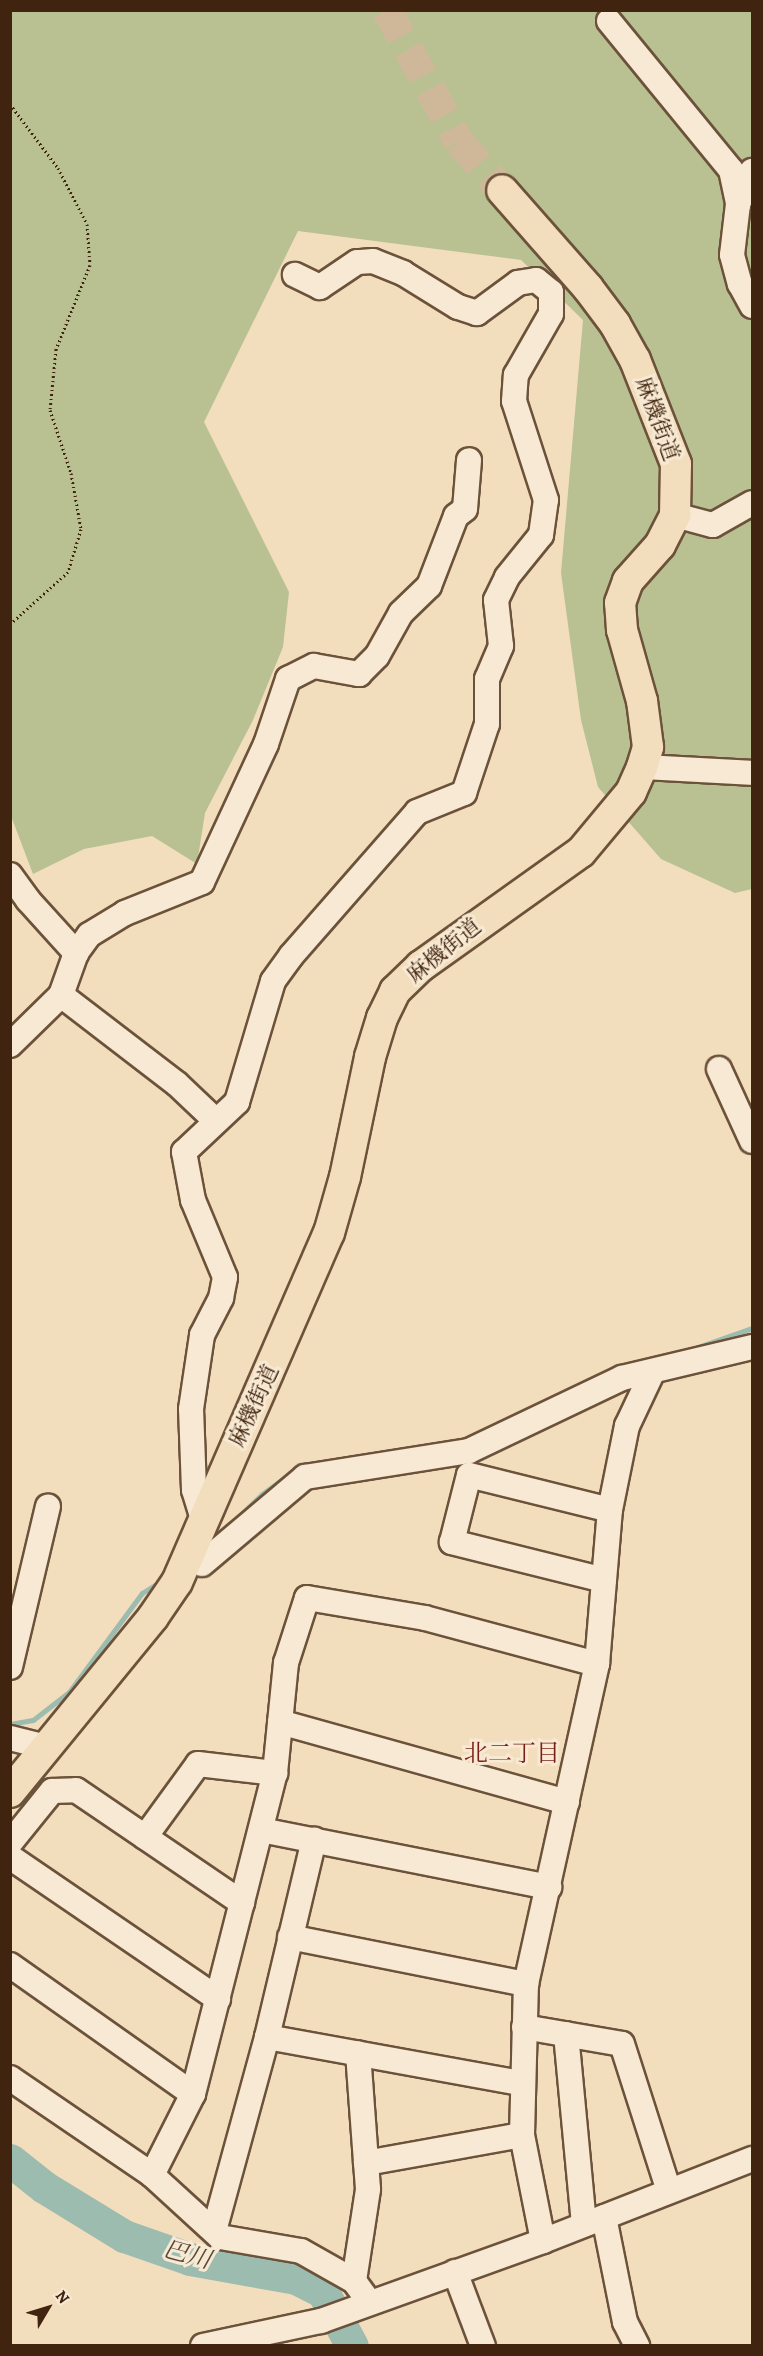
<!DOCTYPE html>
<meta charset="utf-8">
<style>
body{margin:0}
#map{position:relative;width:763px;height:2356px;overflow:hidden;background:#f2ddbc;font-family:Alegreya,"Noto Serif JP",serif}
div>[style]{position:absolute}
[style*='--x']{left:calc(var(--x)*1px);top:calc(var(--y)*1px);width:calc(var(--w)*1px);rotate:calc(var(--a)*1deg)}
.green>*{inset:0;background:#b9c192}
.stream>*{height:5px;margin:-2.5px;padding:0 2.5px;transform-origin:2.5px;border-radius:2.5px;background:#9bbcaf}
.river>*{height:33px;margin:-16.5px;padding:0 16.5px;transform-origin:16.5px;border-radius:16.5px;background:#9bbcaf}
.major-tunnel>*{height:30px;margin-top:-15px;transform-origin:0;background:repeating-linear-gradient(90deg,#ceb899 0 30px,transparent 0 45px)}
.path>*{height:3px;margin-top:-1.5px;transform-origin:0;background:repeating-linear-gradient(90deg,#40240f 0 1.5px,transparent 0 4.5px)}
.roads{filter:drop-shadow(2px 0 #6c523a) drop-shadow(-2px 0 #6c523a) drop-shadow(0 2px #6c523a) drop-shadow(0 -2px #6c523a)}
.minor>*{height:24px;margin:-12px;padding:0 12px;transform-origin:12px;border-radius:12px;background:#f7e9d3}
.major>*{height:30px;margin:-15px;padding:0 15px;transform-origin:15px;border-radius:15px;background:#f2ddbc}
span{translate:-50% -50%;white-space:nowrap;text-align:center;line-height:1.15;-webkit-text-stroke:6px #f7e9d3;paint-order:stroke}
.street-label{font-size:22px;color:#40240f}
.neighbourhood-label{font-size:24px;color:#7a1f14}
.water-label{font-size:24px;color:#574a37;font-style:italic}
.frame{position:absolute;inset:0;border:12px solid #40240f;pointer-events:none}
.north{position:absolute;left:18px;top:2278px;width:60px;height:60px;-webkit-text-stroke:4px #f7e9d3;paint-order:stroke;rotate:52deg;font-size:16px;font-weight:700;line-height:24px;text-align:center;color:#40240f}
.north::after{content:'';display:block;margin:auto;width:21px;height:27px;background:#40240f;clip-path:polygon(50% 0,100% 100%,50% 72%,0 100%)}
</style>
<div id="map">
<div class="green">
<div style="clip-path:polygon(11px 11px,752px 11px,752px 889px,735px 893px,661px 859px,598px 787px,581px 720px,561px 573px,583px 320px,521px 260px,298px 231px,204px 422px,289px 592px,283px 647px,253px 720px,205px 813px,197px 864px,152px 836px,84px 849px,33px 874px,11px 816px)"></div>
</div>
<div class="stream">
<div style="--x:689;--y:1350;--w:67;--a:-19.2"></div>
<div style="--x:227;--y:1528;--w:49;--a:-44.2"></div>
<div style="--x:262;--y:1494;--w:34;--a:-36"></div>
<div style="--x:10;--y:1724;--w:23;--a:-10"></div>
<div style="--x:33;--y:1720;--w:46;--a:-37.9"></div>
<div style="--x:69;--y:1692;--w:123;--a:-53.6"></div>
<div style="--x:142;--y:1593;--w:26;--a:-32"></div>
</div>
<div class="river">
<div style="--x:10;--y:2160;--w:43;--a:38.5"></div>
<div style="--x:44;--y:2187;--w:94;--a:31.5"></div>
<div style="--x:124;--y:2236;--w:70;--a:19.2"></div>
<div style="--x:190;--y:2259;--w:108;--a:10.2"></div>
<div style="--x:296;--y:2278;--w:30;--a:27"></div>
<div style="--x:323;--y:2292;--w:61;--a:61.8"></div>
</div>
<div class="major-tunnel">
<div style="--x:387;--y:10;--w:150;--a:61.4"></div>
<div style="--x:459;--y:142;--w:64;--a:48.1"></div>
</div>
<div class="path">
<div style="--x:10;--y:104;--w:80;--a:53.1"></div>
<div style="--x:58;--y:168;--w:63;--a:62.6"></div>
<div style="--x:87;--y:224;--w:41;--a:85.8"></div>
<div style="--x:90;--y:265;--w:91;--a:112"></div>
<div style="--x:56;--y:349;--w:61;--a:95.6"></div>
<div style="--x:50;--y:410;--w:66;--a:71.6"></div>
<div style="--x:71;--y:473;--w:57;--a:79.9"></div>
<div style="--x:81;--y:529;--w:45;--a:106.8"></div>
<div style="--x:68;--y:572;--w:78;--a:138.1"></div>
</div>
<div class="roads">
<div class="minor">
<div style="--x:609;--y:21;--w:193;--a:50.7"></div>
<div style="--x:731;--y:170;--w:35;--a:78"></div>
<div style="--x:738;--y:204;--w:51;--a:96.7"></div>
<div style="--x:732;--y:255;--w:30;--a:75"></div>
<div style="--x:740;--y:284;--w:25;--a:61"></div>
<div style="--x:738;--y:204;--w:36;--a:-67"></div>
<div style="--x:675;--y:515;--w:39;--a:15"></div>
<div style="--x:713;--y:525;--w:45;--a:-29.4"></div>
<div style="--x:642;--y:767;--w:110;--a:3.1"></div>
<div style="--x:10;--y:875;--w:31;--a:54"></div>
<div style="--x:28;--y:900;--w:72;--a:47.8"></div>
<div style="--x:61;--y:995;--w:146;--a:37.5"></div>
<div style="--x:177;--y:1084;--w:52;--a:43.5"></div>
<div style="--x:10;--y:1045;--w:71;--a:-44.4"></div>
<div style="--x:61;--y:995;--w:45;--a:-70.3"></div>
<div style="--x:76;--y:953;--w:22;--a:-54"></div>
<div style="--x:89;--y:935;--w:42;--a:-31.4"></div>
<div style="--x:125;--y:913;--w:83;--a:-21.9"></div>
<div style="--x:202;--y:882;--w:152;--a:-65.1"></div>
<div style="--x:266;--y:744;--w:69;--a:-71.3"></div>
<div style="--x:288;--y:679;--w:29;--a:-27"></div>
<div style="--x:314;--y:666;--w:46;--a:10.1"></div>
<div style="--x:359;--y:674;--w:25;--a:-45"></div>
<div style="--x:377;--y:656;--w:49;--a:-60.8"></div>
<div style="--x:401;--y:613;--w:39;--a:-44"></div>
<div style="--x:429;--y:586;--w:75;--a:-68.9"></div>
<div style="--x:456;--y:516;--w:11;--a:-38"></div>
<div style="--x:465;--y:509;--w:49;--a:-85.3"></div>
<div style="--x:719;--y:1069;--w:79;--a:65.4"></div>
<div style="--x:202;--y:1516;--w:27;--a:-107"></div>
<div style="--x:194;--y:1490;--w:81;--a:-92.1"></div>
<div style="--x:191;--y:1409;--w:75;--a:-81.5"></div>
<div style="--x:202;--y:1335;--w:42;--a:-62.8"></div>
<div style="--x:221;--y:1298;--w:21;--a:-79"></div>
<div style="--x:225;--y:1277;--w:83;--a:-112.6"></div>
<div style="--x:193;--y:1200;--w:49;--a:-100.6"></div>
<div style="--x:184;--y:1152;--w:73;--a:-43.3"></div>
<div style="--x:237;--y:1102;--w:126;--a:-73.4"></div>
<div style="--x:273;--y:981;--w:31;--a:-54"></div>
<div style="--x:291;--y:956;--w:191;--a:-48.8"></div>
<div style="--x:417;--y:812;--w:51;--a:-22"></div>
<div style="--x:464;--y:793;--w:73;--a:-71.6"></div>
<div style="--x:487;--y:724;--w:45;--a:-90"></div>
<div style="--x:487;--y:679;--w:36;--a:-67"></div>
<div style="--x:501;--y:646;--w:46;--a:-96.2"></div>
<div style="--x:496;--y:600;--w:25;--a:-64"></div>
<div style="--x:507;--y:577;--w:54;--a:-51"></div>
<div style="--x:541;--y:535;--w:35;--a:-82"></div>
<div style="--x:546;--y:500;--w:104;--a:-107.9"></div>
<div style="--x:514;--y:401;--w:26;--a:-86"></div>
<div style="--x:516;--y:375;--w:70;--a:-60.2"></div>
<div style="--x:551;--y:314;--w:22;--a:-90"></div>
<div style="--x:551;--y:292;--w:19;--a:-141"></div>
<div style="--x:536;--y:280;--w:18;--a:171"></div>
<div style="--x:518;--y:283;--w:51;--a:143.8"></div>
<div style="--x:477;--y:313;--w:20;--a:-162"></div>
<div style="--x:458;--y:307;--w:65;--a:-148.3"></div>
<div style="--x:403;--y:273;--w:32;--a:-158"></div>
<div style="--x:373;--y:261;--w:16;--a:176"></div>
<div style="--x:357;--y:262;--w:45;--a:146"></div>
<div style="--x:320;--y:287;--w:28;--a:-154"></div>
<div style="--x:202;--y:1564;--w:135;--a:-40.2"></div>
<div style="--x:305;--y:1477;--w:166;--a:-9"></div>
<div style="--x:469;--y:1451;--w:170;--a:-25.5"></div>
<div style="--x:622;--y:1378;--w:134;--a:-13.4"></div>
<div style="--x:604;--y:1580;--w:157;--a:-166"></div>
<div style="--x:452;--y:1542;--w:69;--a:-75.8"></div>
<div style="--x:469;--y:1475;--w:145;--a:13.9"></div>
<div style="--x:10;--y:1667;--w:165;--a:-76.7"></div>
<div style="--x:280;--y:1722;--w:298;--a:15.6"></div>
<div style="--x:10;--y:1738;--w:37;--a:14"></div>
<div style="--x:261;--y:1830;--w:294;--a:11.2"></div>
<div style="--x:145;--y:1837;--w:90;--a:-54"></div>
<div style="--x:198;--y:1764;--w:78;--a:6.7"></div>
<div style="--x:10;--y:1843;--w:67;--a:-51.1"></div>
<div style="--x:52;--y:1791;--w:24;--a:-2"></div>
<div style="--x:76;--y:1790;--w:201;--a:34.2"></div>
<div style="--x:10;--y:1857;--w:252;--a:34.3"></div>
<div style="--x:290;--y:1937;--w:241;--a:11.3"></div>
<div style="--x:10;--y:1965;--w:224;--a:35.2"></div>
<div style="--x:524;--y:2027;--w:99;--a:9.8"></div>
<div style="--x:622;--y:2044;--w:154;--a:72.3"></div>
<div style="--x:566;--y:2034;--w:191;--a:84.6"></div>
<div style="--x:267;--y:2037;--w:258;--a:10.3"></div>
<div style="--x:10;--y:2078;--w:172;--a:34.3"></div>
<div style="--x:152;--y:2175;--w:92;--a:42.4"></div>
<div style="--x:220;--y:2237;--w:82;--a:9.8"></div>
<div style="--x:301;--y:2251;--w:61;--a:29.5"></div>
<div style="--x:354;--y:2281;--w:26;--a:54"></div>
<div style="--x:366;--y:2163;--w:158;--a:-10.2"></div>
<div style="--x:152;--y:2175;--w:91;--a:-63.2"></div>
<div style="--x:193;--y:2094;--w:331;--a:-75.7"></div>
<div style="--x:275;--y:1773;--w:111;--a:-84.3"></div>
<div style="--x:286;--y:1663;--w:68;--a:-72.1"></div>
<div style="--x:307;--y:1598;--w:120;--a:9.6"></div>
<div style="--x:425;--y:1618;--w:178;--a:15"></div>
<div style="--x:604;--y:2217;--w:107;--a:78.7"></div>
<div style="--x:625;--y:2322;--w:27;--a:63"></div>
<div style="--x:214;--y:2231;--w:201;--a:-74.7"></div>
<div style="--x:267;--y:2037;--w:203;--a:-76.6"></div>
<div style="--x:543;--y:2241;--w:108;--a:-101.2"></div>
<div style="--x:522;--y:2135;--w:151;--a:-88.5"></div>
<div style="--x:526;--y:1984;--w:328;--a:-77.5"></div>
<div style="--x:597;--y:1664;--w:155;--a:-85.2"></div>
<div style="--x:610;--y:1510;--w:86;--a:-78.6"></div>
<div style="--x:627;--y:1426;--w:59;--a:-64.7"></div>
<div style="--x:455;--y:2272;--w:79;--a:69.3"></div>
<div style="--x:354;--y:2281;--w:93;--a:-81.3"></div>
<div style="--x:368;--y:2189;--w:136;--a:-94.2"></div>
<div style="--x:203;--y:2346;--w:121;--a:-12"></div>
<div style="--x:321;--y:2321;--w:236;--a:-19.8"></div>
<div style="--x:543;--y:2241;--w:225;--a:-21.4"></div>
</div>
<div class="major">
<div style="--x:10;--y:1792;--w:226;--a:-50.7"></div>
<div style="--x:153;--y:1617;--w:42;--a:-55.6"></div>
<div style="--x:177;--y:1582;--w:381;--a:-66.5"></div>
<div style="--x:329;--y:1233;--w:58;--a:-74.1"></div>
<div style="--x:345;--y:1177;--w:123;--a:-78.2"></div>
<div style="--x:370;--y:1057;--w:41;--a:-72.9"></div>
<div style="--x:382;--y:1018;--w:30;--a:-64"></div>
<div style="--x:395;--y:991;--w:36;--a:-44"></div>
<div style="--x:421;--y:966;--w:196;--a:-35.5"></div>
<div style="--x:581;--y:852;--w:78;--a:-50.2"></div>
<div style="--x:631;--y:792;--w:27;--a:-66"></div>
<div style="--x:642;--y:767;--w:21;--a:-73"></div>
<div style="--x:648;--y:747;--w:46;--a:-97.4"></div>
<div style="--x:642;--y:701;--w:74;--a:-105.7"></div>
<div style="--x:622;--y:630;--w:27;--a:-94"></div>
<div style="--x:620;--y:603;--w:23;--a:-70"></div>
<div style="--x:628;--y:581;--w:48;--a:-48.4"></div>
<div style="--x:660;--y:545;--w:34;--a:-63"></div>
<div style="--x:675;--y:515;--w:51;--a:-88.9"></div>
<div style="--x:676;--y:464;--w:112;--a:-111.5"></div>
<div style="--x:635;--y:360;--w:41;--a:-119.1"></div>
<div style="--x:615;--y:324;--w:45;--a:-126.9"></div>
<div style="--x:588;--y:288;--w:130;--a:-131.3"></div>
</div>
</div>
<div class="street-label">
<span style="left:657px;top:419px;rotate:70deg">麻機街道</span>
<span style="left:444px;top:951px;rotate:-39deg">麻機街道</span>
<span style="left:254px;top:1406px;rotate:-65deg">麻機街道</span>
</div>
<div class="neighbourhood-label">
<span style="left:512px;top:1754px">北二丁目</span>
</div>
<div class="water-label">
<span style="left:187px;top:2255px;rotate:15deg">巴川</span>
</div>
<div class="frame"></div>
<div class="north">N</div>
</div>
